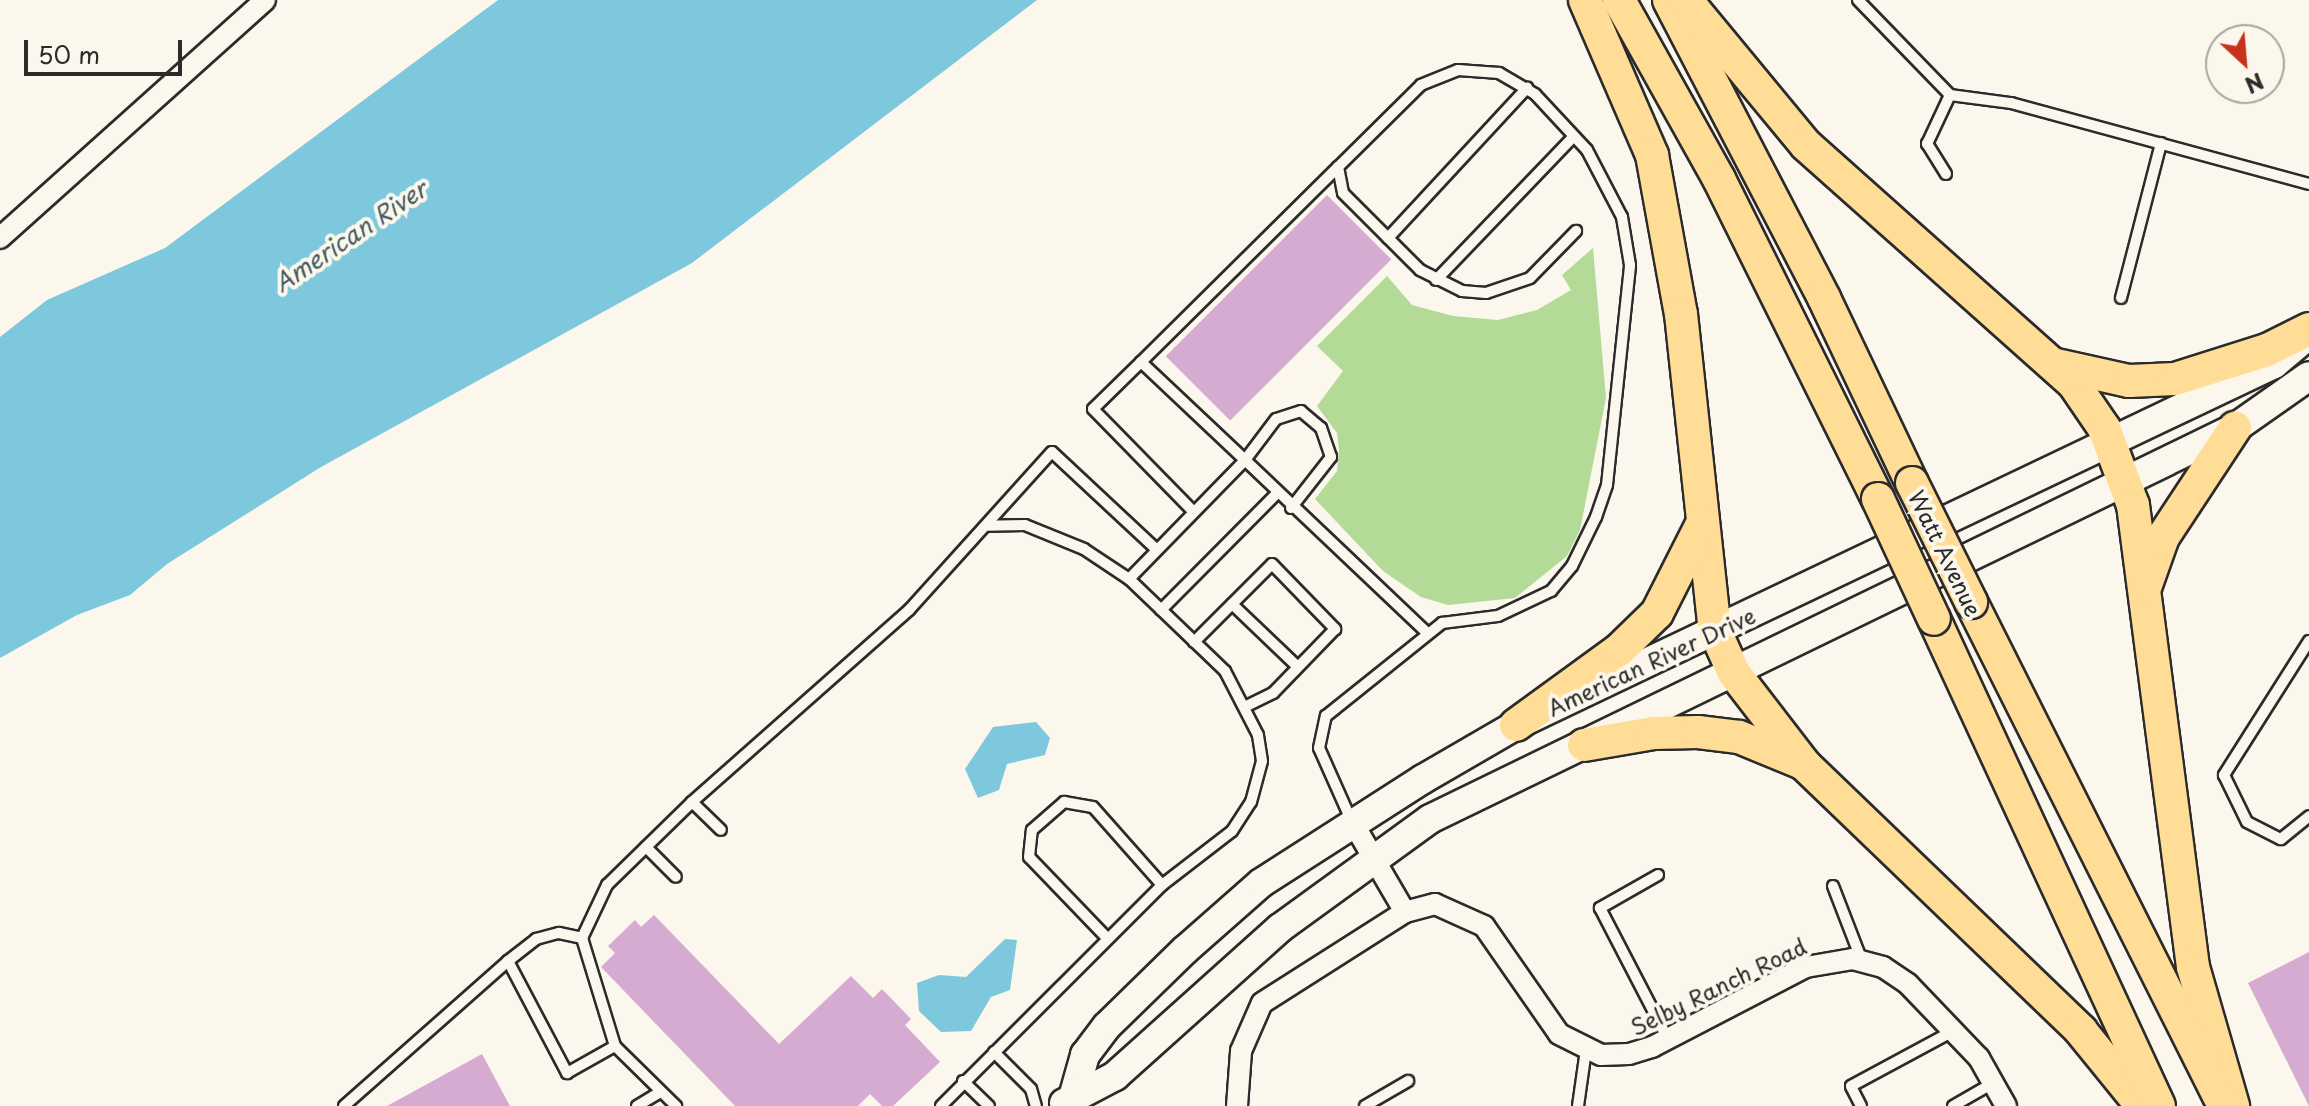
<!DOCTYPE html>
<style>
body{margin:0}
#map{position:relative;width:2309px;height:1106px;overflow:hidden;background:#fbf7ec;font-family:"Playpen Sans",sans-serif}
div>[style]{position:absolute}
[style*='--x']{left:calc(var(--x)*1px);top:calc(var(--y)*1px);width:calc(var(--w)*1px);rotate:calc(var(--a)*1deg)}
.green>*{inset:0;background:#b3da96}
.water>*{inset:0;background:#7dc8dc}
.building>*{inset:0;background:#d6abd1;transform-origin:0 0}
.roads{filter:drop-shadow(2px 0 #2b2b2b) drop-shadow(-2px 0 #2b2b2b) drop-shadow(0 2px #2b2b2b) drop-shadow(0 -2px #2b2b2b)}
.lane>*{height:10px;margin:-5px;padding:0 5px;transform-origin:5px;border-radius:5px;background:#fbf7ec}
.street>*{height:20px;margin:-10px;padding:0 10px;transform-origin:10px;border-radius:10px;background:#fbf7ec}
.secondary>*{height:28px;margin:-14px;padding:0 14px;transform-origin:14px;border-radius:14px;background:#fbf7ec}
.primary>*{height:32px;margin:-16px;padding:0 16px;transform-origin:16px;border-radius:16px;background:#ffdd96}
.bridges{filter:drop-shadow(2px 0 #2b2b2b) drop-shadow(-2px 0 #2b2b2b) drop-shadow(0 2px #2b2b2b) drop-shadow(0 -2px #2b2b2b)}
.primary-bridge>*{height:32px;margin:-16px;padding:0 16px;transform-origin:16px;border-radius:16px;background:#ffdd96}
span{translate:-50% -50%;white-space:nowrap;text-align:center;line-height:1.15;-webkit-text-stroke:8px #fbf7ec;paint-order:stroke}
.street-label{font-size:22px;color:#2b2b2b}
.water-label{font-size:24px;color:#445a60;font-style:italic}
.north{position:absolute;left:2205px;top:24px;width:80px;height:80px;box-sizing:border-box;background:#fbf7ec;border:2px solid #a8a59f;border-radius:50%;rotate:154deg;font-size:22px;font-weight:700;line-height:32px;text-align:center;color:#2b2b2b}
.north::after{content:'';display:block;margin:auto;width:28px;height:36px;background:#c8321e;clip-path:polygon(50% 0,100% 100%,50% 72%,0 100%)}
.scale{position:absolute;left:24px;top:40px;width:158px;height:36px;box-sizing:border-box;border:4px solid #2b2b2b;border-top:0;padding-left:10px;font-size:24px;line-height:28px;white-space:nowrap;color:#2b2b2b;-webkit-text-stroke:6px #fbf7ec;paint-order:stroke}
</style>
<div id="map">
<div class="green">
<div style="clip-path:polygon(1593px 248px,1606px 398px,1580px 530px,1567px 556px,1515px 598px,1448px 605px,1421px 597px,1383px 571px,1315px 499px,1337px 471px,1339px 450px,1337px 433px,1317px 406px,1343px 371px,1317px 346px,1387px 276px,1412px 305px,1453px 316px,1498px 320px,1537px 310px,1571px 290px,1562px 275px)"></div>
</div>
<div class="water">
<div style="clip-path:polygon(498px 0,1037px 0,692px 263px,321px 467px,167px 564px,130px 595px,77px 615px,0 658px,0 337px,47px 300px,165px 248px)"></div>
<div style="clip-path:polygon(1036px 722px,1050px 738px,1045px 755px,1007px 764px,999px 790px,978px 798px,965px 769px,993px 727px)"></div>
<div style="clip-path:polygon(1005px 939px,1017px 940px,1010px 990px,991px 997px,971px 1031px,941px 1032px,919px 1011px,917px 983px,939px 975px,966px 977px)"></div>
</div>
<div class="building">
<div style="left:1327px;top:195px;width:91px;height:228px;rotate:45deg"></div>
<div style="clip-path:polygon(654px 915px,779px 1044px,851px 976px,873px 998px,882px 989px,911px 1019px,905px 1025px,940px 1062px,893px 1106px,882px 1106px,870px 1094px,858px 1106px,735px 1106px,601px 967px,615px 953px,608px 946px,635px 920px,641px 927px)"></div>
<div style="clip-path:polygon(2309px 952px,2309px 1106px,2248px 983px)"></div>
<div style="clip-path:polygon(482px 1054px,510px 1106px,387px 1106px)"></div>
</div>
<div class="roads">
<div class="lane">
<div style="--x:1858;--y:0;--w:132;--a:45.9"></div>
<div style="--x:1950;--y:95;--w:62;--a:7.5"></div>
<div style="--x:2011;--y:103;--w:309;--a:15.2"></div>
<div style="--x:1946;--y:174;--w:36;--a:-122"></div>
<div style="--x:1927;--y:144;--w:54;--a:-64.9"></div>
<div style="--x:1388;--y:238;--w:205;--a:-47.2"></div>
<div style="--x:1436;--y:280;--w:199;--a:-46.2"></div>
<div style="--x:2121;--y:298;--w:160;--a:-75.5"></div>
<div style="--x:1141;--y:362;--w:67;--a:135.6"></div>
<div style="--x:1093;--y:409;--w:143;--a:45.6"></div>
<div style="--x:1291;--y:508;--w:65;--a:-51.9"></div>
<div style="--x:1331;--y:457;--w:31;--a:-109"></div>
<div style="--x:1321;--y:428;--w:26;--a:-140"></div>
<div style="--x:1301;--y:411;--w:26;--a:162"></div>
<div style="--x:1276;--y:419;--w:51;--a:127.1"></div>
<div style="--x:1245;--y:460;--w:143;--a:-136.7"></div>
<div style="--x:1141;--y:362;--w:277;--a:-44.7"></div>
<div style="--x:1129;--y:579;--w:166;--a:-45.7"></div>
<div style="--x:1245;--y:460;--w:250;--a:43.5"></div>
<div style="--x:1232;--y:604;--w:91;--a:43.7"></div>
<div style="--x:1161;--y:610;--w:165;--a:-45.2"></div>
<div style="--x:2309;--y:641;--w:159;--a:122.4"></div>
<div style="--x:2224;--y:775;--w:52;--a:63.9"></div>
<div style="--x:2247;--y:822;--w:38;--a:27"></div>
<div style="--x:2281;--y:839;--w:36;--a:-39"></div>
<div style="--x:1194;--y:642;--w:110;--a:-45"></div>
<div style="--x:1272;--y:564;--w:91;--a:45.9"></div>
<div style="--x:1335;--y:629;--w:89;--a:134.1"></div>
<div style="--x:1273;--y:693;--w:30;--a:154"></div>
<div style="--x:692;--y:802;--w:40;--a:44"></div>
<div style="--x:1352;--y:822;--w:81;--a:-114"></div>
<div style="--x:1319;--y:748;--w:33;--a:-78"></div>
<div style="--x:1326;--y:716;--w:149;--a:-38.7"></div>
<div style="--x:1442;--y:623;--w:56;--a:-7.1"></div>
<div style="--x:1498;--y:616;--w:59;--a:-25.3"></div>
<div style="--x:1551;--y:591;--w:33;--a:-50"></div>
<div style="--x:1572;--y:566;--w:55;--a:-63.9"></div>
<div style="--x:1596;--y:517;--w:34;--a:-71"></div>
<div style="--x:1607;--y:485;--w:221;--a:-84"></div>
<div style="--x:1630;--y:265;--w:49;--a:-99.5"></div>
<div style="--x:1622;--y:217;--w:76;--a:-117.6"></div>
<div style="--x:1587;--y:150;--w:76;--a:-132.9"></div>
<div style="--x:1535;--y:94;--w:42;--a:-149.7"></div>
<div style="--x:1499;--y:73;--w:41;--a:-175.8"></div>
<div style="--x:1458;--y:70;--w:40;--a:158"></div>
<div style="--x:1421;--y:85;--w:117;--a:135.3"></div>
<div style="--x:1338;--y:167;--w:26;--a:79"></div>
<div style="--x:1343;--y:193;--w:109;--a:45"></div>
<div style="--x:1420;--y:270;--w:47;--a:26.6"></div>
<div style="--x:1462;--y:291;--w:24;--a:5"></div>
<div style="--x:1486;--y:293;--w:46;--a:-18.8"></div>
<div style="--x:1530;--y:278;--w:66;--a:-45.6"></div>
<div style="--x:646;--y:847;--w:42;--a:45"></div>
<div style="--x:1658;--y:875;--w:67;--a:150.4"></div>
<div style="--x:1600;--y:908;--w:148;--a:62.6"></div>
<div style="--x:1833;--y:886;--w:80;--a:68.9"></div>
<div style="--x:582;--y:938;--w:59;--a:-64.7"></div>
<div style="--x:607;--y:885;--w:119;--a:-44.3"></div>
<div style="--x:692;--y:802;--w:290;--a:-41.5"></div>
<div style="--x:909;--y:610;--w:213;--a:-47.9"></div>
<div style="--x:1052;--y:452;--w:142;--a:43"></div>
<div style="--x:1107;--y:938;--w:112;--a:-133.9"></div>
<div style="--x:1029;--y:857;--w:27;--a:-84"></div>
<div style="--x:1032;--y:830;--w:43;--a:-41.2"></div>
<div style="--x:1064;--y:802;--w:29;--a:10"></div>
<div style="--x:1093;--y:807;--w:104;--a:48.5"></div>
<div style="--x:508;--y:961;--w:127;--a:62.2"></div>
<div style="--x:567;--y:1073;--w:55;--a:-29.4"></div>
<div style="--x:994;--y:1052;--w:52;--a:45"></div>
<div style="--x:1031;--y:1089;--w:18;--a:74"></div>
<div style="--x:963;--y:1081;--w:36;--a:44"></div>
<div style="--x:344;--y:1106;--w:219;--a:-41.5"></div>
<div style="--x:508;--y:961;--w:36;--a:-38"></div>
<div style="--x:536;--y:939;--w:24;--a:-15"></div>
<div style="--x:559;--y:933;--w:24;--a:12"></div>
<div style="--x:582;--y:938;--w:113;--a:73"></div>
<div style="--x:615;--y:1046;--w:86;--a:44.5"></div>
<div style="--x:637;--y:1106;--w:26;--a:-31"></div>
<div style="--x:941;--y:1106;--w:313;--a:-45"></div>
<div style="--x:1162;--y:885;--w:88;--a:-37.6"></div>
<div style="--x:1232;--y:831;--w:35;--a:-57"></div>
<div style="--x:1251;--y:802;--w:42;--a:-75"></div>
<div style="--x:1262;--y:761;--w:26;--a:-99"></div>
<div style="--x:1258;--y:735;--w:72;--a:-117.3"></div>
<div style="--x:1225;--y:671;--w:133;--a:-136.2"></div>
<div style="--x:1129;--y:579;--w:54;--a:-146.3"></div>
<div style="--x:1084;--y:549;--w:64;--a:-157.9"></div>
<div style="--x:1025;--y:525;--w:39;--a:179"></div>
<div style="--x:1365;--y:1106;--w:50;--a:-30.2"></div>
<div style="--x:1578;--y:1106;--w:57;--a:-81.9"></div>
<div style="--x:1861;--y:1106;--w:22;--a:-117"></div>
<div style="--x:1851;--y:1086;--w:116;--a:-28.3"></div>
<div style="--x:1953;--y:1106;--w:46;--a:-29.9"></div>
</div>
<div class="street">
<div style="--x:0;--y:238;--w:356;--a:-41.9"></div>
<div style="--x:1353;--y:823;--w:103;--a:59.7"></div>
<div style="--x:1237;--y:1106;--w:55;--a:-85.8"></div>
<div style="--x:1241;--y:1051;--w:52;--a:-66.4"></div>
<div style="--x:1262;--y:1003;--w:169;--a:-32.5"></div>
<div style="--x:1405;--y:912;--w:31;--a:-15"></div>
<div style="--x:1435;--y:904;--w:54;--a:24.2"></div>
<div style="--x:1484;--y:926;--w:131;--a:55.2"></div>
<div style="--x:1559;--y:1034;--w:47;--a:26.6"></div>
<div style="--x:1601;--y:1055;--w:28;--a:-2"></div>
<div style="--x:1629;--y:1054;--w:24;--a:-17"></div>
<div style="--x:1652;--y:1047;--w:174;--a:-27.5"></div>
<div style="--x:1806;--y:967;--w:48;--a:-9.7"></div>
<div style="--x:1853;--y:959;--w:31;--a:15"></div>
<div style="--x:1883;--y:967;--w:30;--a:34"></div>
<div style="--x:1908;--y:984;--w:103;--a:46.2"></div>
<div style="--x:1979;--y:1058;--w:55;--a:60.6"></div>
</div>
<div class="secondary">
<div style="--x:1074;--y:1094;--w:41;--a:-74.2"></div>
<div style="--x:1085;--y:1055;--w:36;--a:-53"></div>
<div style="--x:1107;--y:1026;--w:109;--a:-44.3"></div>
<div style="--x:1185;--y:950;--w:101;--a:-41.4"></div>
<div style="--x:1261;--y:883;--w:193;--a:-32.7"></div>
<div style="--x:1423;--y:779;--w:108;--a:-30.1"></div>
<div style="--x:1516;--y:725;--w:840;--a:-25.47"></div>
<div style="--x:2274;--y:364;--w:33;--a:-40"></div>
<div style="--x:1064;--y:1103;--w:58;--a:-27.9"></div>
<div style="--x:1115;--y:1076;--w:222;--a:-41.9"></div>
<div style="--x:1280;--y:928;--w:185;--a:-36"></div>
<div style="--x:1430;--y:819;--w:895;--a:-25.91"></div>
<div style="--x:2235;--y:428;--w:90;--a:-35.1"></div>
</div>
<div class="primary">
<div style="--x:1585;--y:0;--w:169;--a:66.6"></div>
<div style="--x:1652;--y:155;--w:162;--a:79.7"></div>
<div style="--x:1681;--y:314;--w:319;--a:83.9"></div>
<div style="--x:1715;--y:631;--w:46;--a:65.7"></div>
<div style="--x:1734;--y:673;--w:115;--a:52.4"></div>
<div style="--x:1804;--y:764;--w:385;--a:43.9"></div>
<div style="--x:2081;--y:1031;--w:97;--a:50.9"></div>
<div style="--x:1619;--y:0;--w:205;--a:60.8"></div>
<div style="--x:1719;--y:179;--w:357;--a:63.6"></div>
<div style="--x:1669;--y:0;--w:336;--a:62.5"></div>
<div style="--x:1824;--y:298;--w:205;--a:64.6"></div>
<div style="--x:1686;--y:0;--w:188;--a:50.4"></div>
<div style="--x:1806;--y:145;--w:359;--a:41.7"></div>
<div style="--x:2074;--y:384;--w:53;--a:55.7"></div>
<div style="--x:2104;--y:428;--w:82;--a:69.4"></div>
<div style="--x:2133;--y:505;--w:466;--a:82.6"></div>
<div style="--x:2193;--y:967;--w:145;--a:73.9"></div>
<div style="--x:2057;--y:365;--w:74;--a:12.5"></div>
<div style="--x:2129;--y:381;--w:46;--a:-2.5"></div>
<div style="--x:2175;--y:379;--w:96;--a:-17.5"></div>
<div style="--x:2267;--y:350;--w:47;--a:-26.6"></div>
<div style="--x:2146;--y:585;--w:51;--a:-70.5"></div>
<div style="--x:2163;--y:537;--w:131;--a:-56.6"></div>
<div style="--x:1971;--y:602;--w:553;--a:63.34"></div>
<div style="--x:1934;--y:619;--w:536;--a:65.2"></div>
<div style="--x:1516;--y:725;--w:127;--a:-36.1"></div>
<div style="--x:1619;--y:650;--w:53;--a:-44.2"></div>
<div style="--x:1657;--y:613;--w:102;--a:-63.2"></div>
<div style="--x:1584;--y:745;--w:71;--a:-9.7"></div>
<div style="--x:1654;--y:733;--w:44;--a:-1.3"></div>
<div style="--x:1698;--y:732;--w:41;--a:7"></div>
<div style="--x:1739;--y:737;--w:68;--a:22.4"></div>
</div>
</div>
<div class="bridges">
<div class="primary-bridge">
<div style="--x:1912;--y:483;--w:133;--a:63.6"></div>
<div style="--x:1878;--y:499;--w:132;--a:65"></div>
</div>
</div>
<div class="street-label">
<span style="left:1946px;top:553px;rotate:64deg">Watt Avenue</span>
<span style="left:1651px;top:661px;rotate:-25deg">American River Drive</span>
<span style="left:1718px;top:986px;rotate:-26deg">Selby Ranch Road</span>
</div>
<div class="water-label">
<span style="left:350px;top:236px;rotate:-34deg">American River</span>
</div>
<div class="north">N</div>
<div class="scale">50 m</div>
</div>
